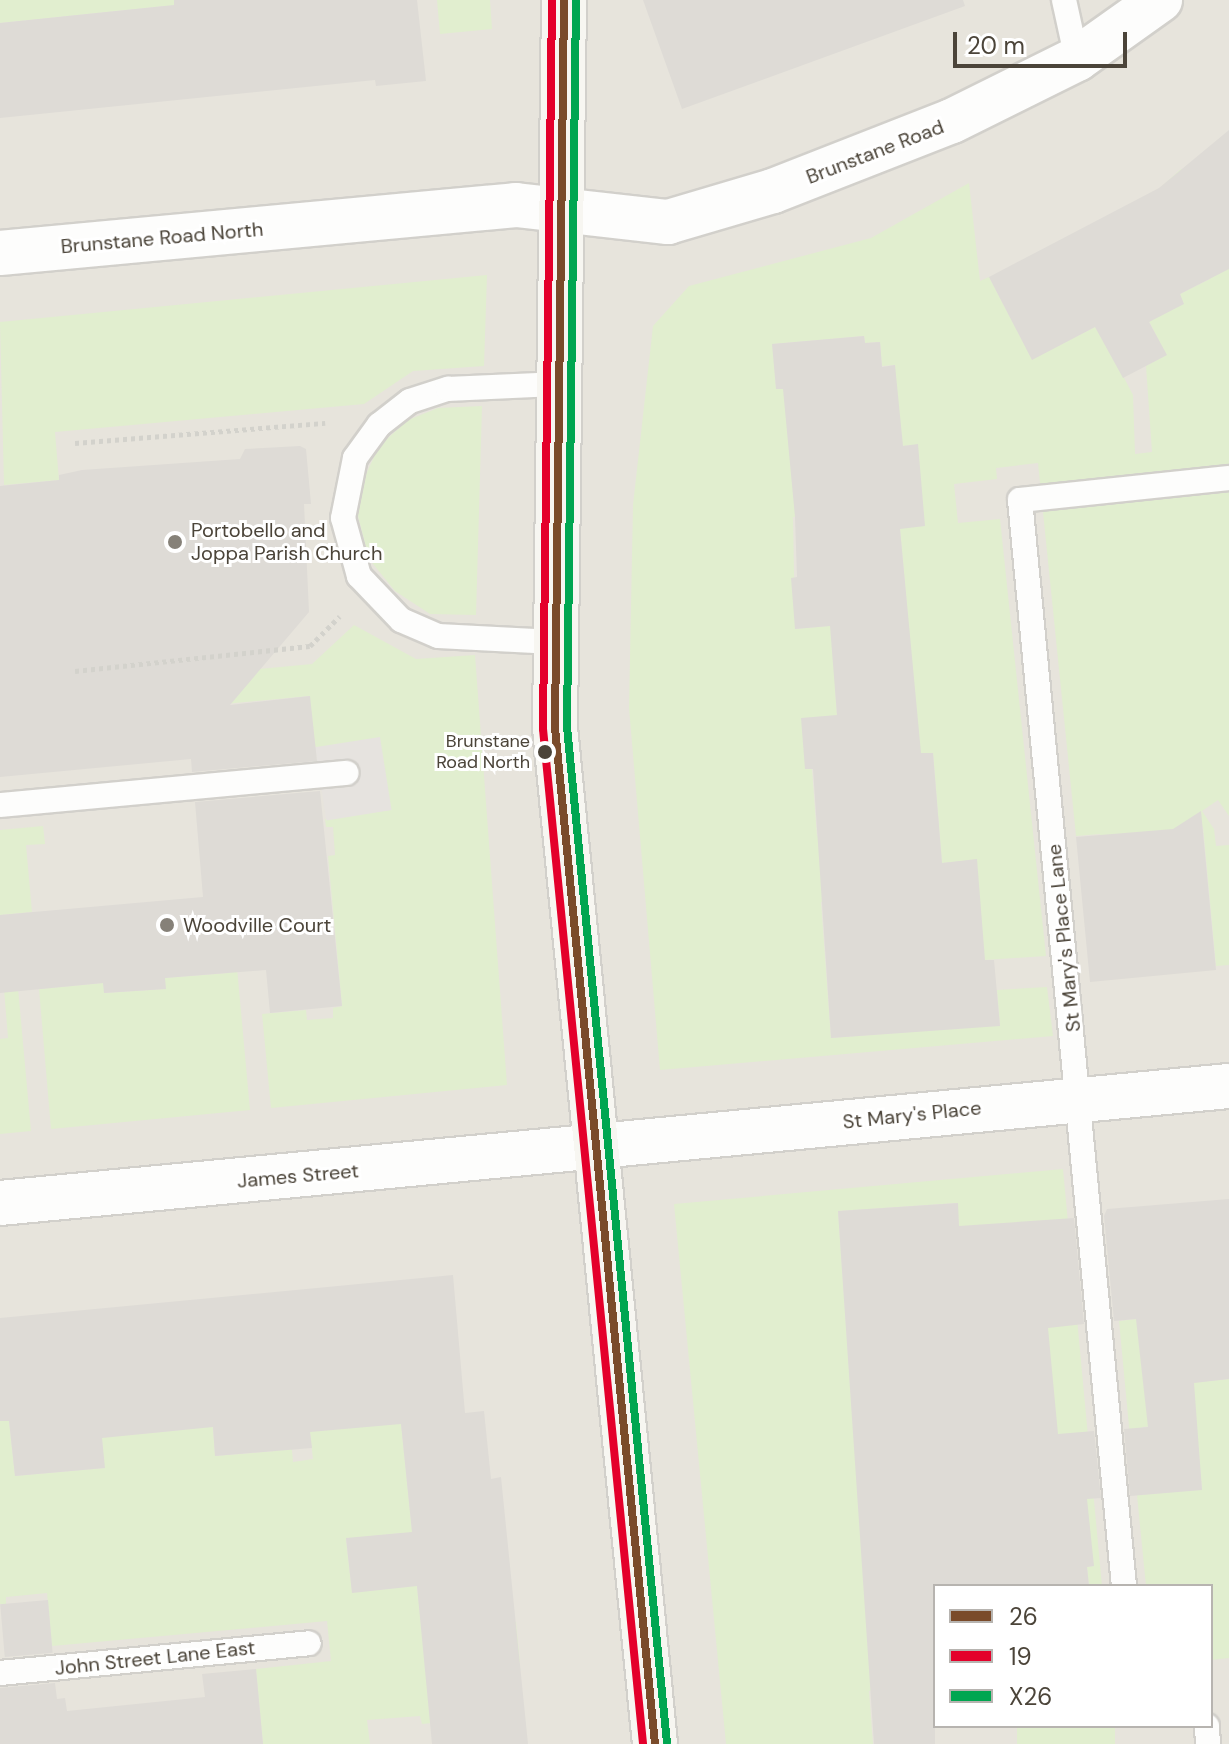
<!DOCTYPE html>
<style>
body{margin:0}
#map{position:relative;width:1229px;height:1744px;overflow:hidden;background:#f4f2ee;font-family:"DM Sans",sans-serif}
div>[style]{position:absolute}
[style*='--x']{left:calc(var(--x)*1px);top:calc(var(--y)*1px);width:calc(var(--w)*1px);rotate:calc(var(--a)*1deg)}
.residential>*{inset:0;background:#e7e4dc}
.green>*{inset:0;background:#e1eecf;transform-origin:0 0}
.parking>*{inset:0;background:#e6e3df;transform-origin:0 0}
.building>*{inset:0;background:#dedbd6;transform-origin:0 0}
.path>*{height:5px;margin-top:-2.5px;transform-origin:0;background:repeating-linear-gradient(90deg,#d3d2cc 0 4px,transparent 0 8px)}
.roads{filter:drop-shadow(2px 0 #d2d0cb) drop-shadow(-2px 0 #d2d0cb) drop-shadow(0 2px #d2d0cb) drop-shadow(0 -2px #d2d0cb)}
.service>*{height:24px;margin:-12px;padding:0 12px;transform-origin:12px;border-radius:12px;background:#fdfdfc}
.minor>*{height:44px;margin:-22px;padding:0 22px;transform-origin:22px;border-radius:22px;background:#fdfdfc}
.secondary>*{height:44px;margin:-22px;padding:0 22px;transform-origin:22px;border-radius:22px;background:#f7f6f1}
.bus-1>*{height:8px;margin:-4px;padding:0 4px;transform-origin:4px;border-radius:4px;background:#7a4b2a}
.bus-2>*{height:8px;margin:-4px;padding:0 4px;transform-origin:4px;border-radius:4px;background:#e4002b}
.bus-3>*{height:8px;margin:-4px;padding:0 4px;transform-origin:4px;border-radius:4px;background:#00a651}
.dots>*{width:22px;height:22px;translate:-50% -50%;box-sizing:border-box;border:4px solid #fff;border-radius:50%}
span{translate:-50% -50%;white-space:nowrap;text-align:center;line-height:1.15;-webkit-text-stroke:6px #fff;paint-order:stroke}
.bus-label{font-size:18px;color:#4b4439}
.right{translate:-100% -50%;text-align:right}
.street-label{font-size:20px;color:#4b4439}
.poi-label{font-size:20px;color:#4b4439}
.left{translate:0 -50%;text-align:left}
.legend{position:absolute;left:933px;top:1584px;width:280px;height:144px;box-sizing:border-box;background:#fff;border:2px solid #b7b4b0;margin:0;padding:10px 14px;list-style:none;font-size:24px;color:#4b4439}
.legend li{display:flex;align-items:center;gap:16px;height:40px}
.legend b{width:40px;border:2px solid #b7b4b0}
.scale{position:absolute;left:953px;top:32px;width:174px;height:36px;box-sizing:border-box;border:4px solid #4b4439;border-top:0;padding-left:10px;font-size:24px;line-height:28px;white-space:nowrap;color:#4b4439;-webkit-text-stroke:6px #fff;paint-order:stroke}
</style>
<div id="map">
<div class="residential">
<div style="clip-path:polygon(evenodd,0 0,1229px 0,1229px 1744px,0 1744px,0 0,935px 1586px,1211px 1586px,1211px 1726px,935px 1726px,935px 1586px)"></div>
</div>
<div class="green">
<div style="clip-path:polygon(0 0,174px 0,183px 99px,165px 6px,0 23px)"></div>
<div style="clip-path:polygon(437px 0,490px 0,492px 29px,440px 34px)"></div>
<div style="clip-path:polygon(evenodd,1181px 169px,1229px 226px,1229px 816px,1218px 800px,1202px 811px,1214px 829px,1216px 846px,1229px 845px,1229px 965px,1216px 966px,1203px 827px,1177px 829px,1104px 875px,1100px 834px,1076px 836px,1038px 463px,996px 468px,997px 479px,954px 484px,958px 523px,1000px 519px,1046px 956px,984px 960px,976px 860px,942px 863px,933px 753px,920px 753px,835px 688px,837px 715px,805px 769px,812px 769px,817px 836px,871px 832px,880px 897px,821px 902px,831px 1038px,1000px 1025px,997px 990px,1047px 987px,1053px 1036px,660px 1070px,629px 708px,633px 505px,653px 326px,689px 286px,871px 238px,969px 183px,980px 281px,989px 277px,1032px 359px,1097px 326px,1133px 395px,1135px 454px,1152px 452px,1146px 366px,1166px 355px,1147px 317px,1183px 304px,1180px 294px,1210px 279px,1162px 186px,1181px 169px,864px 336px,865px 343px,880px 342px,882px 366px,895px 365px,873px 448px,917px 445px,899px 517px,908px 619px,795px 629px,793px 517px,842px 514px,784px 389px,776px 389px,773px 344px,864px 336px)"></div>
<div style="clip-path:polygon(487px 275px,484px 366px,413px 371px,364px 404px,55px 432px,59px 480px,4px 485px,0 322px)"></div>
<div style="clip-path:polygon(482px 406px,476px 615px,430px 614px,395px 591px,369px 559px,358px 516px,361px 485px,379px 446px,408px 420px,438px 408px)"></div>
<div style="clip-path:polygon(354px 625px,416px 659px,475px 655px,507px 1085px,271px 1108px,262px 1014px,306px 1010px,307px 1020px,333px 1018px,333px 1008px,342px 1006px,328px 856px,335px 855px,333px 827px,326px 827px,325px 819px,390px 810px,315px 746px,309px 696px,36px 722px,154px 679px,312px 664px)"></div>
<div style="clip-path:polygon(43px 826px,45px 844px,26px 845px,32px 912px,0 915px,0 830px)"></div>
<div style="clip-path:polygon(236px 957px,250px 1110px,51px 1129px,39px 989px,103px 983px,105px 993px,165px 989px,165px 978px,228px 973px)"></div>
<div style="clip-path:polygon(18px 988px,31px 1131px,0 1134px,0 1039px,8px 1038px,4px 989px)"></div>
<div style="clip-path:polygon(evenodd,1063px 1169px,1102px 1586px,1089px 1586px,1087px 1567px,1093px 1566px,872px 1479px,935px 1650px,935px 1685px,869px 1691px,873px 1744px,726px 1744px,674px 1204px,1063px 1169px,957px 1203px,959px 1226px,852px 1411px,838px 1211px,957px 1203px)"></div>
<div style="clip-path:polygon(1145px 1318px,1144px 1387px,1229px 1379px,1229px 1658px,1211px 1660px,1211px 1586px,1146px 1586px,1137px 1495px,1202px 1489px,1196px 1423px,1142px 1427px,1144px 1457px,1132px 1458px,1119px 1321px)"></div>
<div style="clip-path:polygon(evenodd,398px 1395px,413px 1540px,401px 1533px,346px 1539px,352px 1592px,407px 1587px,416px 1577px,422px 1632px,516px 1622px,520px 1662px,427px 1670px,432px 1723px,422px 1724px,420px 1716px,367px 1720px,370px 1744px,263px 1744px,256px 1669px,331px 1661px,327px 1621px,52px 1646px,47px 1593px,6px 1597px,6px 1604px,0 1604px,0 1421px,9px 1421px,15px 1476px,104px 1468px,100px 1412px,140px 1434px,181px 1430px,211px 1403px,215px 1456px,276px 1451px,273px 1405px,398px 1395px,308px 1414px,313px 1459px,293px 1462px,289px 1416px,308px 1414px)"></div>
<div style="left:1017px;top:1726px;width:98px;height:18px"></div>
</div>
<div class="parking">
<div style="left:380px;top:737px;width:74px;height:66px;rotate:81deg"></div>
</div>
<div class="building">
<div style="clip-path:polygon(174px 0,417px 0,426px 81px,376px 86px,375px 80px,0 118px,0 23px,174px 5px)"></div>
<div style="clip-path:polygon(643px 0,963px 0,965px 6px,682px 109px)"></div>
<div style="clip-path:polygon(1229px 130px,1229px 269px,1180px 294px,1184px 304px,1149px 322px,1167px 355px,1123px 378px,1095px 327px,1032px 360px,989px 277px,1159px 188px)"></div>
<div style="clip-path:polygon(864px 336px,865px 343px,880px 342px,882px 367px,895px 365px,903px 446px,918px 444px,925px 526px,900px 529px,921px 753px,933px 753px,942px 863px,977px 859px,985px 960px,994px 960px,1000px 1026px,831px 1038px,813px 769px,805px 769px,801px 718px,837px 715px,830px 626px,795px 629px,791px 578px,797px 577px,795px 517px,783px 389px,776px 389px,772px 344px)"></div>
<div style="clip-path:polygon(300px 446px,306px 449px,311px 504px,304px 504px,309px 612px,230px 705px,310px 696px,317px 761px,192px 772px,191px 759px,0 777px,0 486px,59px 480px,59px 475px,82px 470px,240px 459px,245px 449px)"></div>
<div style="clip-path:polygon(320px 791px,342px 1006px,270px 1013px,266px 970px,165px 978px,166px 989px,104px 993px,103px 983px,0 993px,0 915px,203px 897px,195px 802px)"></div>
<div style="clip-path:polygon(1201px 811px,1216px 970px,1090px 982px,1076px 837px,1173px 829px)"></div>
<div style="clip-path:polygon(1229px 1199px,1229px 1379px,1194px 1383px,1202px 1490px,1130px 1496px,1124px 1429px,1148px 1427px,1136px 1319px,1114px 1321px,1104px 1216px,1107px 1209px)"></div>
<div style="clip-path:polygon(958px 1203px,959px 1226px,1074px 1218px,1084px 1324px,1048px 1328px,1058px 1434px,1094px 1431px,1101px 1498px,1087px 1499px,1094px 1566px,1087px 1567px,1089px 1586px,935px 1586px,935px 1744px,874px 1744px,838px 1211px)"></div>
<div style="clip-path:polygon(453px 1275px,465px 1413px,484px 1411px,491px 1479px,501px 1477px,528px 1744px,432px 1744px,417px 1586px,352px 1593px,346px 1538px,412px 1532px,401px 1424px,310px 1432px,312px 1448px,215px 1456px,213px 1427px,102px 1438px,105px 1468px,15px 1476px,9px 1421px,0 1421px,0 1318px)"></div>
<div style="left:48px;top:1600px;width:53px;height:48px;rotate:85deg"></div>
<div style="clip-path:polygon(256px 1669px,263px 1744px,0 1744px,0 1688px,55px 1683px,57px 1699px,65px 1698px,67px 1711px,205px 1697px,202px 1674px)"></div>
</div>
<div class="path">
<div style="--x:75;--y:443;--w:251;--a:-4.6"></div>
<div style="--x:75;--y:671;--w:236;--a:-6.1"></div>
<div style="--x:310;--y:646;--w:42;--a:-45"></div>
</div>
<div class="roads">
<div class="service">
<div style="--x:1064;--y:0;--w:60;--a:77.6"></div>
<div style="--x:554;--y:642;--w:116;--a:-177"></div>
<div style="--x:438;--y:636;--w:40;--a:-156.6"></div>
<div style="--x:401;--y:620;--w:61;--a:-133.7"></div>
<div style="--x:359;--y:576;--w:60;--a:-105.4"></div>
<div style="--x:343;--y:518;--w:61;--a:-78.7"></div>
<div style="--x:355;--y:458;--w:41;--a:-54"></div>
<div style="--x:379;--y:425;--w:39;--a:-38"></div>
<div style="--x:410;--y:401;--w:40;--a:-18"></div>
<div style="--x:448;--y:389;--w:112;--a:-2.6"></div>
<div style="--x:0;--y:805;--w:348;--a:-5.3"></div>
<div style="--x:1124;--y:1586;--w:1091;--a:-95.47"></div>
<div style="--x:1020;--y:500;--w:210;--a:-6"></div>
<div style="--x:0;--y:1673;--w:310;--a:-5.5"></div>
<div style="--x:1207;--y:1726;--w:18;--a:87"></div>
</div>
<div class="minor">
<div style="--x:0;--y:253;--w:518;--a:-5.31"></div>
<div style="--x:516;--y:205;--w:153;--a:6.4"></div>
<div style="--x:668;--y:222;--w:109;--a:-16.4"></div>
<div style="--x:773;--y:191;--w:192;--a:-21.4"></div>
<div style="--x:952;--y:121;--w:140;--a:-26.4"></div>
<div style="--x:1077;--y:59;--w:102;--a:-35.4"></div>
<div style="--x:0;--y:1203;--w:1235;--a:-5.44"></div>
</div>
<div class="secondary">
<div style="--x:564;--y:0;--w:728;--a:90.71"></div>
<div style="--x:555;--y:728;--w:1021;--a:84.38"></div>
</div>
</div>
<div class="bus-1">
<div style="--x:564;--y:0;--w:728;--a:90.71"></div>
<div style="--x:555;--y:728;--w:1021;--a:84.38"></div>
</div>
<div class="bus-2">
<div style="--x:552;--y:0;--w:729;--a:90.71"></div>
<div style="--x:543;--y:729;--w:1020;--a:84.37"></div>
</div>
<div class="bus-3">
<div style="--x:576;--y:0;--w:727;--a:90.71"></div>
<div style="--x:567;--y:727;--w:1021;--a:84.38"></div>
</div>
<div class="dots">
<div style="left:175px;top:542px;background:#868178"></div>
<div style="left:545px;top:752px;background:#4b4439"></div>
<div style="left:167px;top:925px;background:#868178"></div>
</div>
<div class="bus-label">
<span class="right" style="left:530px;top:752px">Brunstane<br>Road North</span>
</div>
<div class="street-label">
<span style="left:875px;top:152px;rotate:-21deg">Brunstane Road</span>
<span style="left:162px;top:238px;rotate:-5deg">Brunstane Road North</span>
<span style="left:1064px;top:938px;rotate:-96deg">St Mary's Place Lane</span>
<span style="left:912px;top:1115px;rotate:-6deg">St Mary's Place</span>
<span style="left:298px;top:1176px;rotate:-5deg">James Street</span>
<span style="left:155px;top:1658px;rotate:-6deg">John Street Lane East</span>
</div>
<div class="poi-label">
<span class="left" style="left:191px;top:542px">Portobello and<br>Joppa Parish Church</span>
<span class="left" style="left:183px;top:925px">Woodville Court</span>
</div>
<ul class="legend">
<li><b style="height:10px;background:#7a4b2a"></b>26</li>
<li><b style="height:10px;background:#e4002b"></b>19</li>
<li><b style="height:10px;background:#00a651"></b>X26</li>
</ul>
<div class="scale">20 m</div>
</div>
